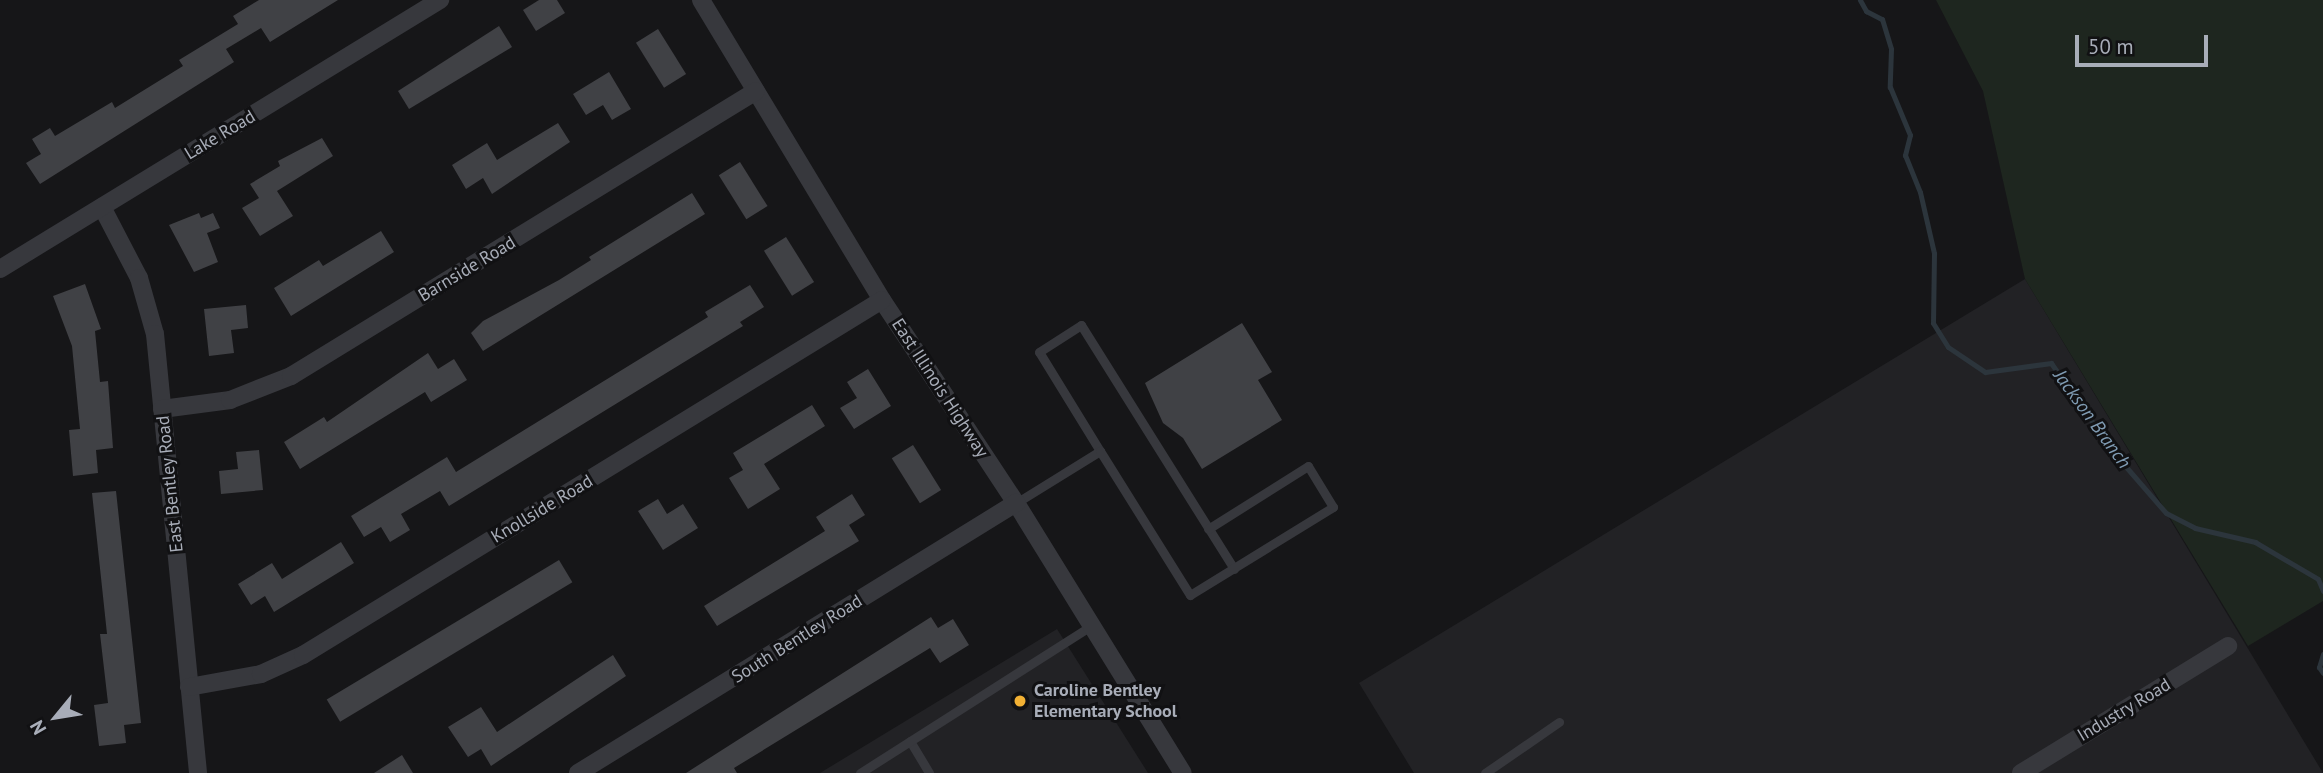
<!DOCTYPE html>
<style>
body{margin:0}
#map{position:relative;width:2323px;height:773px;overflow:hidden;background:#161618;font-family:"PT Sans",sans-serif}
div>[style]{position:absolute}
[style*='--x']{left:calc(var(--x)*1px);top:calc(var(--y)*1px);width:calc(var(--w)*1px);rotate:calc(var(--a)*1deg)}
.built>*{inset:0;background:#222225}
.green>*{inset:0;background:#1e261f}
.stream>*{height:5px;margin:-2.5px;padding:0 2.5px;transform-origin:2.5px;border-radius:2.5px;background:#2c353c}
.building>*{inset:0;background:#404145;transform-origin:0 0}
.service>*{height:9px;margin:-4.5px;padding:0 4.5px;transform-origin:4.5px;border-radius:4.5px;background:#37383d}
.minor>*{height:18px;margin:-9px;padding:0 9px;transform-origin:9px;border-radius:9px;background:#37383d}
.dots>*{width:19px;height:19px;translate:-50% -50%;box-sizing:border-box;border:4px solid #111113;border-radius:50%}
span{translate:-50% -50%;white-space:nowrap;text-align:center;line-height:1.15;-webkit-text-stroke:6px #111113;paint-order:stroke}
.street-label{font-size:18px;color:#a8adb8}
.poi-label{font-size:18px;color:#a8adb8;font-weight:700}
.left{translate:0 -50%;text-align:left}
.water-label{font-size:19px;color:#7f9bb3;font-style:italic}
.north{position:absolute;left:21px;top:682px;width:70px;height:70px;-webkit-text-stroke:5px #111113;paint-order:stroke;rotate:240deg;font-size:19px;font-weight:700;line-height:28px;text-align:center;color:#a8adb8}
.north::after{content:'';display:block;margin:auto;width:24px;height:32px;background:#a8adb8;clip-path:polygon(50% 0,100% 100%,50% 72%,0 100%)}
.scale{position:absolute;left:2075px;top:35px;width:133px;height:32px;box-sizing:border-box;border:4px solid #a8adb8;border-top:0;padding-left:9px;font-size:21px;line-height:24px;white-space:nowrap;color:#a8adb8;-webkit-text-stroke:5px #111113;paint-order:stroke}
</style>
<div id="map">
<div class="built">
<div style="clip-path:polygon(2025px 279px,2323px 773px,1414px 773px,1359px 683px)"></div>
<div style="clip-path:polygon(1057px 629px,1148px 773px,820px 773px)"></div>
</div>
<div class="green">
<div style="clip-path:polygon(1936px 0,2323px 0,2323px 601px,2248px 646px,2025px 279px,1983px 91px)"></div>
</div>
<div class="stream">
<div style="--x:1860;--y:0;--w:13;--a:61"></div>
<div style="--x:1866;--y:11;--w:18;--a:27"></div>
<div style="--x:1882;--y:19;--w:31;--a:73"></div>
<div style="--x:1891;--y:49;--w:38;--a:92"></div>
<div style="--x:1890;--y:87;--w:52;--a:67.4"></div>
<div style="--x:1910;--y:135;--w:21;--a:104"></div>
<div style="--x:1905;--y:155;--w:40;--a:68"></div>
<div style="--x:1920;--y:192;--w:63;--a:77.1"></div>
<div style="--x:1934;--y:253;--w:70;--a:90.8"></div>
<div style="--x:1933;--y:323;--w:28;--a:58"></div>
<div style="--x:1948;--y:347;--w:45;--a:34"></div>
<div style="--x:1985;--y:372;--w:67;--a:-7.8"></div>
<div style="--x:2051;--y:363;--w:110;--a:55"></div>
<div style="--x:2114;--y:453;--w:79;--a:49.1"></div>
<div style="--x:2166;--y:513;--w:33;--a:27"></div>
<div style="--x:2195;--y:528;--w:62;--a:13.1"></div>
<div style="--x:2255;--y:542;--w:73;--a:30.4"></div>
<div style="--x:2318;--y:579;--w:13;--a:67"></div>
<div style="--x:2323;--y:654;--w:14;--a:107"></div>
<div style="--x:2319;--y:667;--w:7;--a:56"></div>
</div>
<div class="building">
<div style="clip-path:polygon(259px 0,338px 0,270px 42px,261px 28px,226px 49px,234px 62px,40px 184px,26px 163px,41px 154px,32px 139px,50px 128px,55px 136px,112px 102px,115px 108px,183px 66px,179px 60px,238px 24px,233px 16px)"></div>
<div style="clip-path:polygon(539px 0,557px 0,565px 13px,536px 31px,523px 10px)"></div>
<div style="clip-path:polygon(499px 26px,512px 47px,409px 109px,398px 91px)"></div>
<div style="left:658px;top:29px;width:53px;height:26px;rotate:58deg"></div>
<div style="clip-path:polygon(609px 72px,631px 109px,612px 120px,603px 105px,586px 115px,573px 94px)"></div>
<div style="clip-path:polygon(558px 123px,570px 142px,492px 194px,483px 178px,466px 189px,452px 165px,487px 143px,497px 160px)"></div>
<div style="clip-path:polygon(322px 138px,333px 156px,277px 191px,293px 216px,260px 236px,242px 208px,259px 198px,250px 184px,280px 166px,278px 161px)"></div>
<div style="left:740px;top:162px;width:52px;height:25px;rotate:58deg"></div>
<div style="clip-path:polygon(692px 193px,705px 214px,483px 351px,471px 333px,483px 321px,559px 280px,591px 260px,589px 257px)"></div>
<div style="clip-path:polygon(199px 213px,201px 218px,213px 213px,220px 228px,207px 233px,218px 262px,194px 272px,169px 225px)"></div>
<div style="clip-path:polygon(381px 231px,394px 252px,291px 316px,274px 288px,319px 260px,323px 266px)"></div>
<div style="left:786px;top:237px;width:53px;height:26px;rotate:58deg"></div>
<div style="clip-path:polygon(85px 284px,101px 329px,95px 331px,100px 382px,108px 381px,113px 448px,96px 450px,98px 473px,73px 476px,69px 430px,80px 429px,72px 346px,53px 296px)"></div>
<div style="clip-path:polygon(750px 285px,764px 307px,740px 322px,743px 326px,449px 506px,440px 491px,401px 514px,410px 530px,390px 542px,381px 527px,364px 537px,351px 516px,447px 457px,456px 472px,708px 317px,705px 312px)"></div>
<div style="clip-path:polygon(246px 305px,248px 328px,231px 330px,234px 353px,209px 356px,204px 309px)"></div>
<div style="clip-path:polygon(1242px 323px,1272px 372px,1258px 380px,1282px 420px,1202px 469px,1183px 438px,1163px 423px,1145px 383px)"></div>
<div style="clip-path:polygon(428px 353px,438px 369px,454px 359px,467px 380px,431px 402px,425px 392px,300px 469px,284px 442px,324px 417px,327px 422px)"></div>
<div style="clip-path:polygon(868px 369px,891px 406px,854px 429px,840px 408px,857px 398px,847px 382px)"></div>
<div style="clip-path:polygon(812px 405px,825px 426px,764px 464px,780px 489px,748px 509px,729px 478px,743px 470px,733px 453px)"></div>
<div style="left:913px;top:445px;width:53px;height:25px;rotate:58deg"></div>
<div style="clip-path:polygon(259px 450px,263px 490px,221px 494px,219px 471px,238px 469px,236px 452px)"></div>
<div style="clip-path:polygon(116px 491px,141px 723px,124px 725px,126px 743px,99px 746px,94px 705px,108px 703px,100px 634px,107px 634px,92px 493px)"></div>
<div style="clip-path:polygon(852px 494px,865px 515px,849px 525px,859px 541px,717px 626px,704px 606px,825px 531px,816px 517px)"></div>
<div style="clip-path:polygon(658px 499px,667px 514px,683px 504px,698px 528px,663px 550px,638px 511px)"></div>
<div style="clip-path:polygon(341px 542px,354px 563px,274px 612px,265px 596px,251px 605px,238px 584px,272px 563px,282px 579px)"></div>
<div style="left:559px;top:560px;width:26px;height:271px;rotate:59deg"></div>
<div style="clip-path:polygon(931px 617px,938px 628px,953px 619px,969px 645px,940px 663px,930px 648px,734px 768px,737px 773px,686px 773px)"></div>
<div style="clip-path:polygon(613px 655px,626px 676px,491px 766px,481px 749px,468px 757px,448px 727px,481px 707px,497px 732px)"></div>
<div style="clip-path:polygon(402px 755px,413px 773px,374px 773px)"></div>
</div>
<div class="service">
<div style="--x:1100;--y:451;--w:116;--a:-121.6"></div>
<div style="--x:1039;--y:352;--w:50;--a:-32.7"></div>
<div style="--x:1081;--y:325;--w:288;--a:57.9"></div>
<div style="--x:1016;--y:503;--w:99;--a:-31.8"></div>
<div style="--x:1100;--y:451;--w:170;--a:58"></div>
<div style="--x:1190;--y:595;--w:168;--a:-31.6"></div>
<div style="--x:1333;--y:507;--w:48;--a:-121.4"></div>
<div style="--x:1308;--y:466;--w:118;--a:147.8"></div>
<div style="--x:910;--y:741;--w:37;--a:59"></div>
<div style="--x:860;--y:773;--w:275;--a:-32.5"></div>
<div style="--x:1485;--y:773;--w:90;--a:-34.6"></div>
</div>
<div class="minor">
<div style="--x:701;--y:0;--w:350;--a:58.9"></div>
<div style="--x:882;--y:300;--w:243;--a:56.6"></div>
<div style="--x:1016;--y:503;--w:317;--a:58.3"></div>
<div style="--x:102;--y:207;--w:80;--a:62.5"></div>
<div style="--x:139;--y:278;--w:58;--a:74.1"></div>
<div style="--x:155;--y:334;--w:441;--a:84.4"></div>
<div style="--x:0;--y:269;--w:516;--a:-31.44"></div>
<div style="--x:162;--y:409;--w:69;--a:-7.5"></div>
<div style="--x:230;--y:400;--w:66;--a:-21.5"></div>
<div style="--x:291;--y:376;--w:545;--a:-31.5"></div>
<div style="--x:189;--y:687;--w:73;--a:-10.2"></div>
<div style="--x:261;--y:674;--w:46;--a:-24.3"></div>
<div style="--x:303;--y:655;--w:679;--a:-31.51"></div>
<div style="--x:578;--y:773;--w:515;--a:-31.65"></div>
<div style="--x:2021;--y:773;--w:243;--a:-31.5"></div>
</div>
<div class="dots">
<div style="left:1020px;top:701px;background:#f2b134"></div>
</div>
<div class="street-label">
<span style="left:220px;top:135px;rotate:-31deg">Lake Road</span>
<span style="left:467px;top:269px;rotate:-31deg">Barnside Road</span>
<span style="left:940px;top:388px;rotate:57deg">East Illinois Highway</span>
<span style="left:170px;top:484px;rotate:-96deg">East Bentley Road</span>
<span style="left:542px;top:509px;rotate:-31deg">Knollside Road</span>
<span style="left:797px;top:639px;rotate:-32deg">South Bentley Road</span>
<span style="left:2124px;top:710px;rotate:-31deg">Industry Road</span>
</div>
<div class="poi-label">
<span class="left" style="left:1034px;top:701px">Caroline Bentley<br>Elementary School</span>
</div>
<div class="water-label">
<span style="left:2092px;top:419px;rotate:54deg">Jackson Branch</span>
</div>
<div class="north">N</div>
<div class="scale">50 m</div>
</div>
